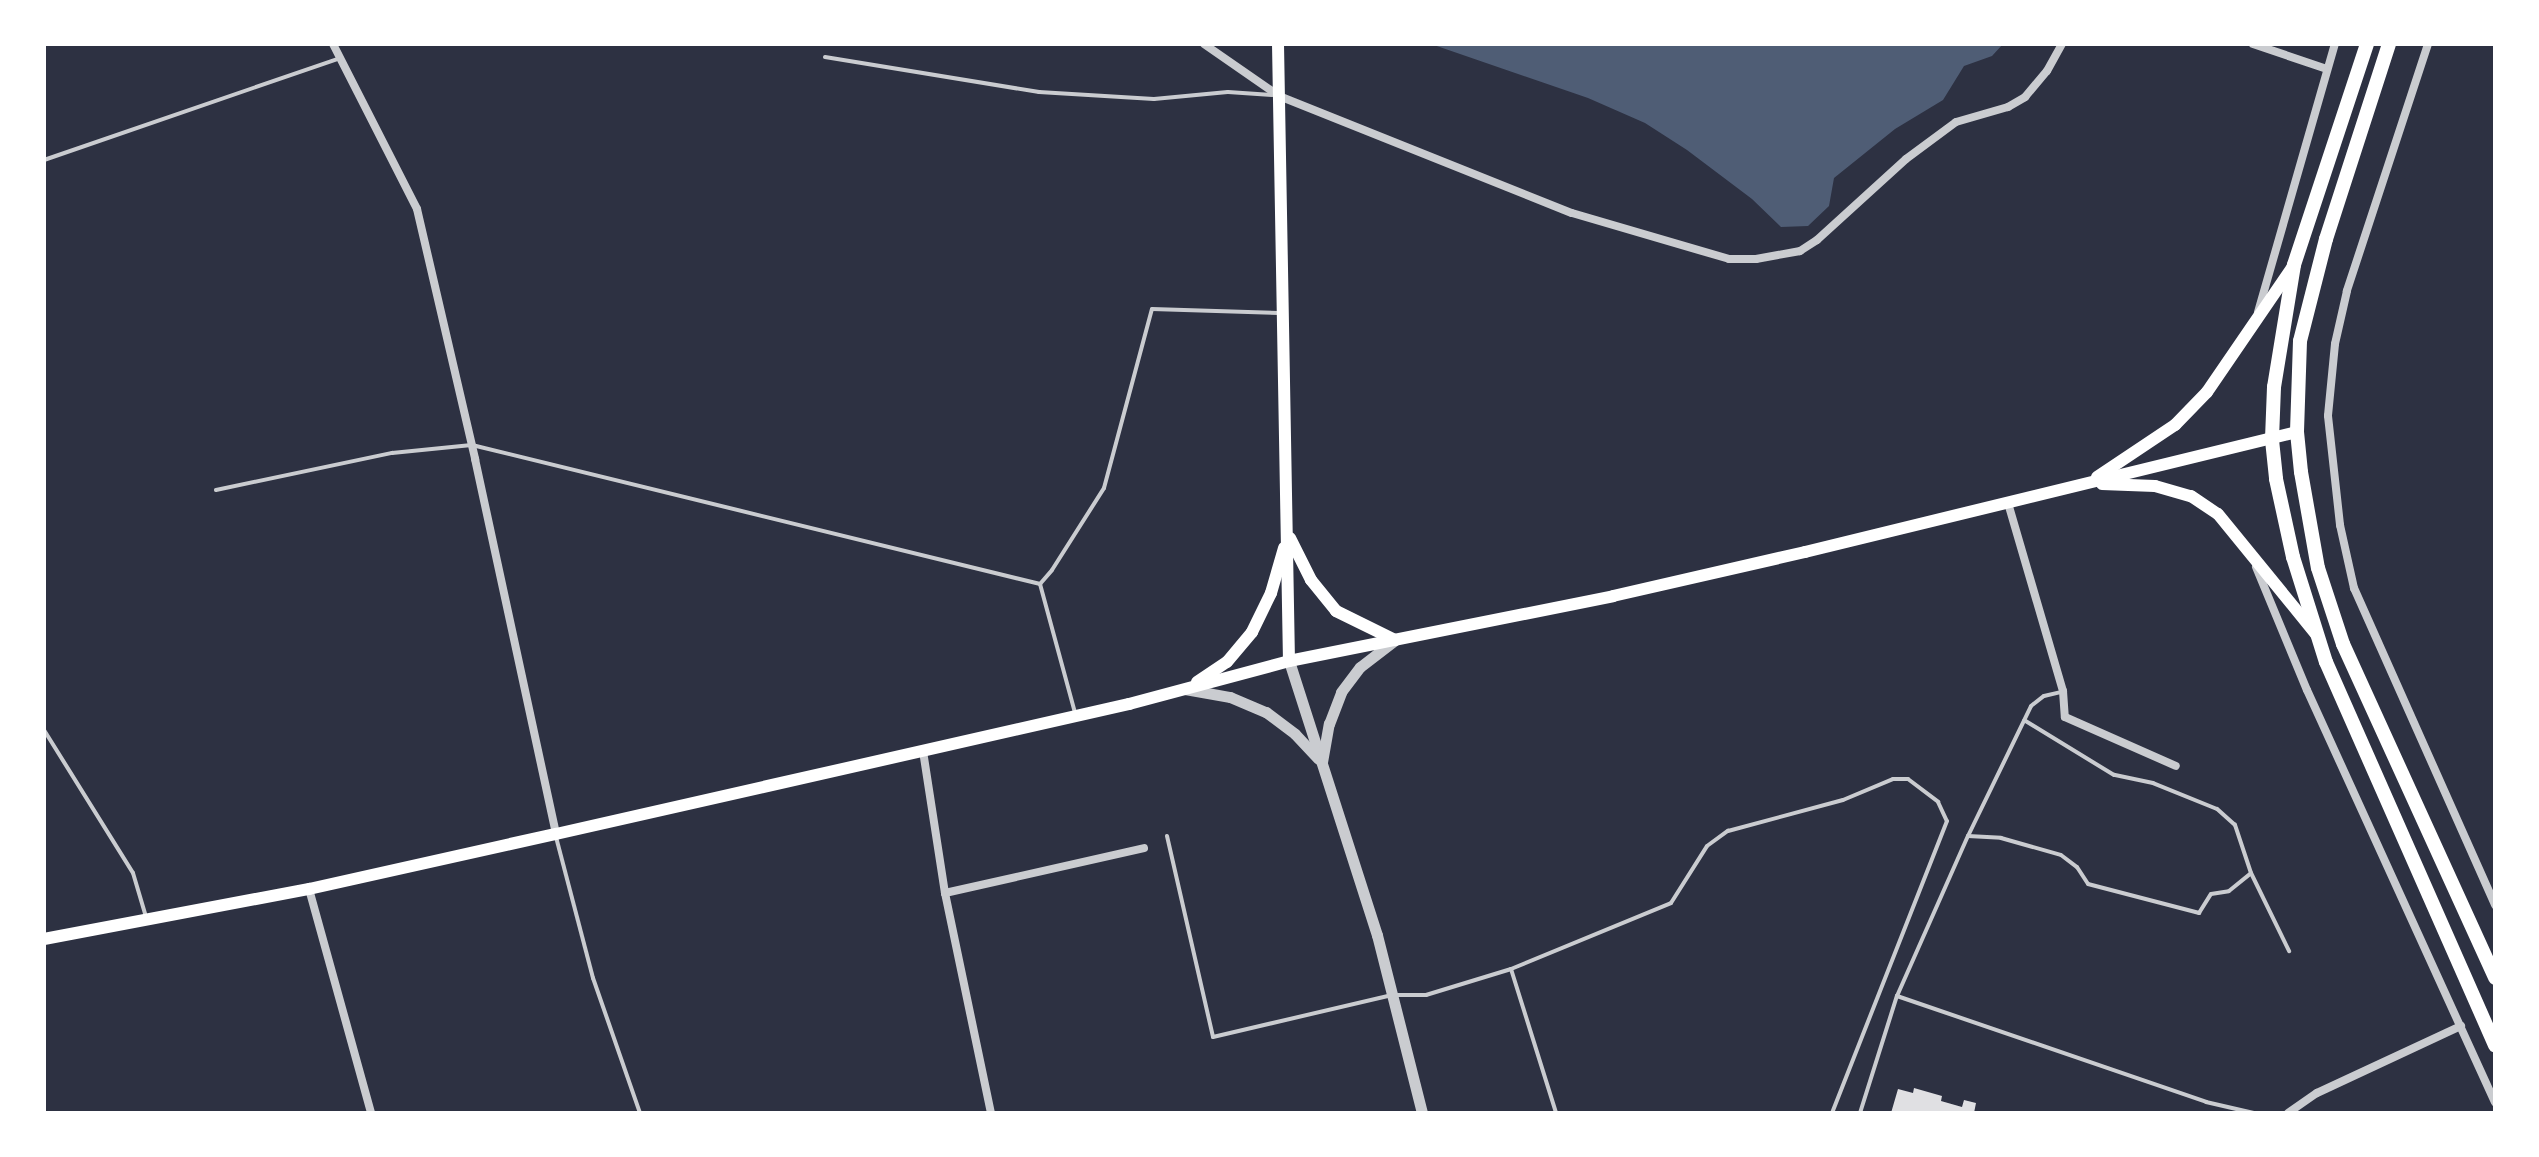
<!DOCTYPE html>
<style>
body{margin:0}
#map{position:relative;width:2539px;height:1157px;overflow:hidden;background:#2d3142;font-family:"Asap Condensed",sans-serif}
div>[style]{position:absolute}
[style*='--x']{left:calc(var(--x)*1px);top:calc(var(--y)*1px);width:calc(var(--w)*1px);rotate:calc(var(--a)*1deg)}
.water>*{inset:0;background:#4f5d75}
.building>*{inset:0;background:#e0e0e3}
.service>*{height:4px;margin:-2px;padding:0 2px;transform-origin:2px;border-radius:2px;background:#caccd0}
.minor>*{height:8px;margin:-4px;padding:0 4px;transform-origin:4px;border-radius:4px;background:#caccd0}
.tertiary>*{height:11px;margin:-5.5px;padding:0 5.5px;transform-origin:5.5px;border-radius:5.5px;background:#caccd0}
.secondary>*{height:12px;margin:-6px;padding:0 6px;transform-origin:6px;border-radius:6px;background:#fff}
.primary>*{height:14px;margin:-7px;padding:0 7px;transform-origin:7px;border-radius:7px;background:#fff}
span{translate:-50% -50%;white-space:nowrap;text-align:center;line-height:1.15;-webkit-text-stroke:8px #fff;paint-order:stroke}
.frame{position:absolute;inset:0;border:46px solid #fff;pointer-events:none}
</style>
<div id="map">
<div class="water">
<div style="clip-path:polygon(1431px 44px,2003px 44px,1992px 56px,1964px 66px,1943px 100px,1895px 129px,1834px 178px,1829px 206px,1808px 226px,1781px 227px,1752px 199px,1687px 150px,1645px 123px,1588px 98px)"></div>
</div>
<div class="building">
<div style="clip-path:polygon(1914px 1088px,1942px 1096px,1941px 1101px,1962px 1107px,1964px 1100px,1976px 1103px,1974px 1113px,1891px 1113px,1898px 1089px,1913px 1093px)"></div>
</div>
<div class="service">
<div style="--x:825;--y:57;--w:217;--a:9.3"></div>
<div style="--x:1039;--y:92;--w:115;--a:3.5"></div>
<div style="--x:1154;--y:99;--w:74;--a:-5.4"></div>
<div style="--x:1228;--y:92;--w:44;--a:3.9"></div>
<div style="--x:44;--y:160;--w:314;--a:-19"></div>
<div style="--x:216;--y:490;--w:180;--a:-11.9"></div>
<div style="--x:392;--y:453;--w:80;--a:-5.7"></div>
<div style="--x:472;--y:445;--w:585;--a:13.75"></div>
<div style="--x:1040;--y:584;--w:18;--a:-49"></div>
<div style="--x:1052;--y:570;--w:97;--a:-57.6"></div>
<div style="--x:1104;--y:488;--w:185;--a:-75"></div>
<div style="--x:1152;--y:309;--w:127;--a:1.8"></div>
<div style="--x:1040;--y:584;--w:134;--a:74.8"></div>
<div style="--x:44;--y:730;--w:168;--a:58.1"></div>
<div style="--x:133;--y:873;--w:46;--a:73.5"></div>
<div style="--x:1167;--y:836;--w:206;--a:77.1"></div>
<div style="--x:1213;--y:1037;--w:184;--a:-13.2"></div>
<div style="--x:1392;--y:995;--w:34;--a:0"></div>
<div style="--x:1426;--y:995;--w:89;--a:-17"></div>
<div style="--x:1511;--y:969;--w:173;--a:-22.4"></div>
<div style="--x:1671;--y:903;--w:67;--a:-57.7"></div>
<div style="--x:1707;--y:846;--w:26;--a:-36"></div>
<div style="--x:1728;--y:831;--w:119;--a:-15.1"></div>
<div style="--x:1843;--y:800;--w:54;--a:-22.8"></div>
<div style="--x:1893;--y:779;--w:15;--a:0"></div>
<div style="--x:1908;--y:779;--w:38;--a:37"></div>
<div style="--x:1938;--y:802;--w:21;--a:65"></div>
<div style="--x:1947;--y:821;--w:314;--a:111.5"></div>
<div style="--x:1968;--y:836;--w:33;--a:3"></div>
<div style="--x:2001;--y:838;--w:62;--a:15.8"></div>
<div style="--x:2061;--y:855;--w:20;--a:37"></div>
<div style="--x:2077;--y:867;--w:20;--a:57"></div>
<div style="--x:2088;--y:884;--w:115;--a:14.6"></div>
<div style="--x:2199;--y:913;--w:22;--a:-58"></div>
<div style="--x:2211;--y:894;--w:18;--a:-9"></div>
<div style="--x:2229;--y:891;--w:28;--a:-39"></div>
<div style="--x:2251;--y:873;--w:51;--a:-108.4"></div>
<div style="--x:2235;--y:825;--w:24;--a:-138"></div>
<div style="--x:2217;--y:809;--w:69;--a:-157.9"></div>
<div style="--x:2153;--y:783;--w:40;--a:-168"></div>
<div style="--x:2114;--y:775;--w:105;--a:-148.6"></div>
<div style="--x:556;--y:837;--w:146;--a:75.3"></div>
<div style="--x:593;--y:978;--w:143;--a:70.8"></div>
<div style="--x:2251;--y:873;--w:87;--a:64"></div>
<div style="--x:1511;--y:969;--w:151;--a:72.6"></div>
<div style="--x:1897;--y:996;--w:327;--a:18.9"></div>
<div style="--x:2206;--y:1102;--w:49;--a:12.9"></div>
<div style="--x:1860;--y:1113;--w:123;--a:-72.5"></div>
<div style="--x:1897;--y:996;--w:175;--a:-66.1"></div>
<div style="--x:1968;--y:836;--w:144;--a:-64.1"></div>
<div style="--x:2031;--y:706;--w:16;--a:-38"></div>
<div style="--x:2044;--y:696;--w:17;--a:-13"></div>
</div>
<div class="minor">
<div style="--x:333;--y:44;--w:185;--a:63"></div>
<div style="--x:417;--y:209;--w:257;--a:76.9"></div>
<div style="--x:475;--y:459;--w:384;--a:77.8"></div>
<div style="--x:1204;--y:44;--w:91;--a:34.7"></div>
<div style="--x:1279;--y:96;--w:315;--a:21.8"></div>
<div style="--x:1572;--y:213;--w:164;--a:16.3"></div>
<div style="--x:1729;--y:259;--w:27;--a:0"></div>
<div style="--x:1756;--y:259;--w:45;--a:-10.3"></div>
<div style="--x:1800;--y:251;--w:20;--a:-33"></div>
<div style="--x:1817;--y:240;--w:120;--a:-42.3"></div>
<div style="--x:1906;--y:159;--w:62;--a:-36.5"></div>
<div style="--x:1956;--y:122;--w:54;--a:-16.1"></div>
<div style="--x:2008;--y:107;--w:20;--a:-30"></div>
<div style="--x:2025;--y:97;--w:34;--a:-50"></div>
<div style="--x:2047;--y:71;--w:31;--a:-61"></div>
<div style="--x:2253;--y:44;--w:78;--a:18.7"></div>
<div style="--x:2428;--y:44;--w:260;--a:108.2"></div>
<div style="--x:2347;--y:291;--w:54;--a:102.8"></div>
<div style="--x:2335;--y:344;--w:72;--a:95.6"></div>
<div style="--x:2328;--y:416;--w:110;--a:83.7"></div>
<div style="--x:2340;--y:525;--w:65;--a:77.5"></div>
<div style="--x:2354;--y:588;--w:347;--a:66"></div>
<div style="--x:2258;--y:312;--w:279;--a:-74"></div>
<div style="--x:2008;--y:503;--w:196;--a:73.7"></div>
<div style="--x:2063;--y:691;--w:26;--a:86"></div>
<div style="--x:2065;--y:717;--w:121;--a:23.8"></div>
<div style="--x:2256;--y:567;--w:133;--a:67.5"></div>
<div style="--x:2307;--y:690;--w:453;--a:65.5"></div>
<div style="--x:923;--y:751;--w:144;--a:81.2"></div>
<div style="--x:945;--y:893;--w:225;--a:78.2"></div>
<div style="--x:309;--y:889;--w:232;--a:74.5"></div>
<div style="--x:945;--y:893;--w:204;--a:-12.7"></div>
<div style="--x:2288;--y:1113;--w:35;--a:-35"></div>
<div style="--x:2317;--y:1093;--w:159;--a:-25"></div>
</div>
<div class="tertiary">
<div style="--x:1289;--y:661;--w:288;--a:72.2"></div>
<div style="--x:1377;--y:935;--w:184;--a:75.8"></div>
<div style="--x:1185;--y:689;--w:46;--a:10.1"></div>
<div style="--x:1230;--y:697;--w:39;--a:23"></div>
<div style="--x:1266;--y:712;--w:36;--a:37"></div>
<div style="--x:1295;--y:734;--w:34;--a:47"></div>
<div style="--x:1322;--y:762;--w:39;--a:-80"></div>
<div style="--x:1329;--y:724;--w:34;--a:-69"></div>
<div style="--x:1341;--y:692;--w:31;--a:-53"></div>
<div style="--x:1360;--y:667;--w:44;--a:-37.6"></div>
</div>
<div class="secondary">
<div style="--x:1278;--y:44;--w:617;--a:88.98"></div>
<div style="--x:2097;--y:477;--w:94;--a:-33.7"></div>
<div style="--x:2175;--y:425;--w:46;--a:-45.9"></div>
<div style="--x:2207;--y:392;--w:150;--a:-55.6"></div>
<div style="--x:2102;--y:484;--w:53;--a:2.2"></div>
<div style="--x:2155;--y:486;--w:37;--a:16"></div>
<div style="--x:2191;--y:496;--w:32;--a:34"></div>
<div style="--x:2218;--y:514;--w:155;--a:50.8"></div>
<div style="--x:1290;--y:538;--w:47;--a:63.4"></div>
<div style="--x:1311;--y:580;--w:40;--a:51"></div>
<div style="--x:1336;--y:611;--w:66;--a:26.2"></div>
<div style="--x:1197;--y:682;--w:36;--a:-34"></div>
<div style="--x:1227;--y:662;--w:39;--a:-50"></div>
<div style="--x:1252;--y:632;--w:43;--a:-64"></div>
<div style="--x:1271;--y:593;--w:47;--a:-73.9"></div>
<div style="--x:44;--y:939;--w:270;--a:-10.7"></div>
<div style="--x:309;--y:889;--w:253;--a:-12.6"></div>
<div style="--x:556;--y:834;--w:588;--a:-12.78"></div>
<div style="--x:1129;--y:704;--w:166;--a:-15"></div>
<div style="--x:1289;--y:661;--w:330;--a:-11.3"></div>
<div style="--x:1613;--y:596;--w:197;--a:-12.9"></div>
<div style="--x:1805;--y:552;--w:506;--a:-13.71"></div>
</div>
<div class="primary">
<div style="--x:2367;--y:44;--w:233;--a:108.3"></div>
<div style="--x:2294;--y:265;--w:124;--a:99.3"></div>
<div style="--x:2274;--y:387;--w:53;--a:92.2"></div>
<div style="--x:2272;--y:440;--w:39;--a:84"></div>
<div style="--x:2276;--y:479;--w:80;--a:77.7"></div>
<div style="--x:2293;--y:557;--w:110;--a:72.6"></div>
<div style="--x:2326;--y:662;--w:419;--a:66.2"></div>
<div style="--x:2389;--y:44;--w:205;--a:107.9"></div>
<div style="--x:2326;--y:239;--w:105;--a:104.3"></div>
<div style="--x:2300;--y:341;--w:91;--a:91.9"></div>
<div style="--x:2297;--y:432;--w:40;--a:84.3"></div>
<div style="--x:2301;--y:472;--w:97;--a:80"></div>
<div style="--x:2318;--y:568;--w:80;--a:71.8"></div>
<div style="--x:2343;--y:644;--w:367;--a:65.5"></div>
</div>
<div class="frame"></div>
</div>
